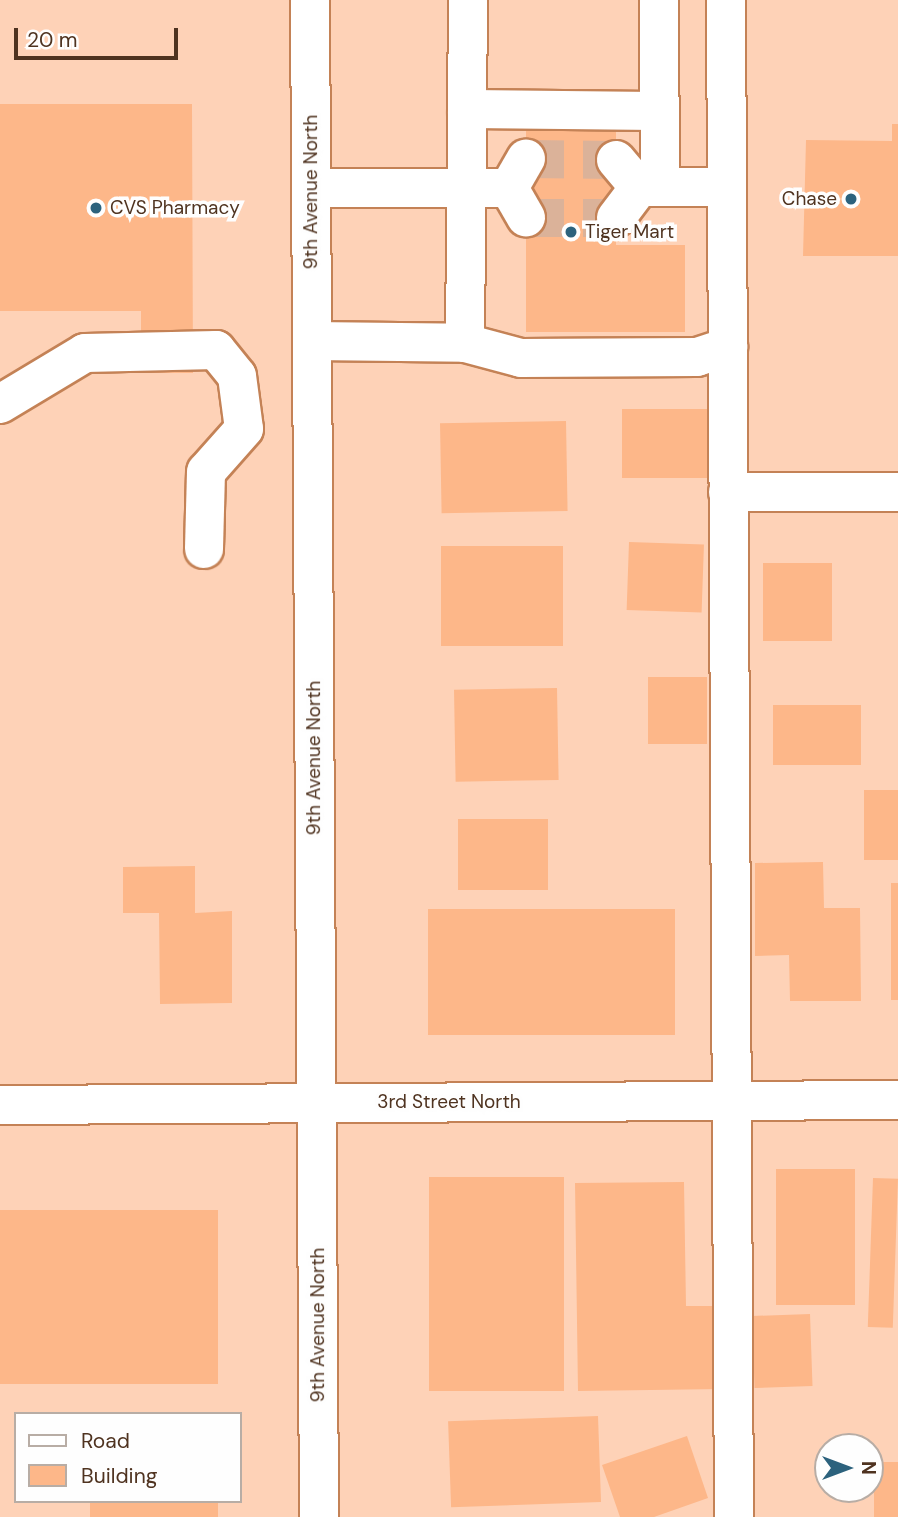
<!DOCTYPE html>
<style>
body{margin:0}
#map{position:relative;width:898px;height:1517px;overflow:hidden;background:#fed2b7;font-family:"DM Sans",sans-serif}
div>[style]{position:absolute}
[style*='--x']{left:calc(var(--x)*1px);top:calc(var(--y)*1px);width:calc(var(--w)*1px);rotate:calc(var(--a)*1deg)}
.building>*{inset:0;background:#fdb789;transform-origin:0 0}
.minor-tunnel>*{height:38px;margin-top:-19px;transform-origin:0;background:repeating-linear-gradient(90deg,#dbb299 0 38px,transparent 0 57px)}
.roads{filter:drop-shadow(2px 0 #c48256) drop-shadow(-2px 0 #c48256) drop-shadow(0 2px #c48256) drop-shadow(0 -2px #c48256)}
.minor>*{height:38px;margin:-19px;padding:0 19px;transform-origin:19px;border-radius:19px;background:#fff}
.dots>*{width:19px;height:19px;translate:-50% -50%;box-sizing:border-box;border:4px solid #fefefe;border-radius:50%}
span{translate:-50% -50%;white-space:nowrap;text-align:center;line-height:1.15;-webkit-text-stroke:7px #fefefe;paint-order:stroke}
.street-label{font-size:19px;color:#4f3320}
.poi-label{font-size:19px;color:#4f3320}
.right{translate:-100% -50%;text-align:right}
.left{translate:0 -50%;text-align:left}
.legend{position:absolute;left:14px;top:1412px;width:228px;height:91px;box-sizing:border-box;background:#fefefe;border:2px solid #b8ada5;margin:0;padding:9px 12px;list-style:none;font-size:21px;color:#4f3320}
.legend li{display:flex;align-items:center;gap:14px;height:35px}
.legend b{width:35px;border:2px solid #b8ada5}
.north{position:absolute;left:814px;top:1433px;width:70px;height:70px;box-sizing:border-box;background:#fefefe;border:2px solid #b8ada5;border-radius:50%;rotate:90deg;font-size:19px;font-weight:700;line-height:28px;text-align:center;color:#4f3320}
.north::after{content:'';display:block;margin:auto;width:24px;height:32px;background:#2c627d;clip-path:polygon(50% 0,100% 100%,50% 72%,0 100%)}
.scale{position:absolute;left:14px;top:28px;width:164px;height:32px;box-sizing:border-box;border:4px solid #4f3320;border-top:0;padding-left:9px;font-size:21px;line-height:24px;white-space:nowrap;color:#4f3320;-webkit-text-stroke:5px #fefefe;paint-order:stroke}
</style>
<div id="map">
<div class="building">
<div style="clip-path:polygon(0 104px,192px 104px,193px 373px,141px 373px,141px 311px,0 311px)"></div>
<div style="clip-path:polygon(526px 123px,616px 123px,616px 245px,685px 245px,685px 332px,526px 332px)"></div>
<div style="clip-path:polygon(892px 124px,898px 124px,898px 256px,803px 256px,806px 140px,892px 141px)"></div>
<div style="left:622px;top:409px;width:97px;height:69px"></div>
<div style="left:566px;top:421px;width:90px;height:126px;rotate:89deg"></div>
<div style="left:629px;top:542px;width:75px;height:68px;rotate:2deg"></div>
<div style="left:441px;top:546px;width:122px;height:100px"></div>
<div style="left:763px;top:563px;width:69px;height:78px"></div>
<div style="left:648px;top:677px;width:59px;height:67px"></div>
<div style="left:557px;top:688px;width:92px;height:103px;rotate:89deg"></div>
<div style="left:861px;top:705px;width:60px;height:88px;rotate:90deg"></div>
<div style="left:898px;top:790px;width:70px;height:34px;rotate:90deg"></div>
<div style="left:458px;top:819px;width:90px;height:71px"></div>
<div style="clip-path:polygon(823px 862px,824px 908px,860px 908px,861px 1001px,790px 1001px,789px 955px,755px 956px,755px 863px)"></div>
<div style="clip-path:polygon(195px 866px,195px 913px,232px 911px,232px 1003px,160px 1004px,159px 913px,123px 913px,123px 867px)"></div>
<div style="left:891px;top:883px;width:7px;height:117px"></div>
<div style="left:428px;top:909px;width:247px;height:126px"></div>
<div style="left:776px;top:1169px;width:79px;height:136px"></div>
<div style="left:564px;top:1177px;width:214px;height:135px;rotate:90deg"></div>
<div style="left:873px;top:1178px;width:25px;height:149px;rotate:2deg"></div>
<div style="clip-path:polygon(684px 1182px,686px 1306px,722px 1306px,723px 1389px,578px 1391px,575px 1183px)"></div>
<div style="left:0;top:1210px;width:218px;height:174px"></div>
<div style="left:810px;top:1314px;width:72px;height:58px;rotate:88deg"></div>
<div style="left:598px;top:1416px;width:86px;height:150px;rotate:88deg"></div>
<div style="clip-path:polygon(687px 1436px,708px 1498px,654px 1517px,620px 1517px,602px 1465px)"></div>
<div style="left:874px;top:1462px;width:24px;height:55px"></div>
<div style="left:90px;top:1501px;width:128px;height:16px"></div>
</div>
<div class="minor-tunnel">
<div style="--x:526;--y:159;--w:90;--a:0.6"></div>
<div style="--x:526;--y:218;--w:90;--a:0"></div>
</div>
<div class="roads">
<div class="minor">
<div style="--x:310;--y:0;--w:1517;--a:89.66"></div>
<div style="--x:659;--y:0;--w:187;--a:89.7"></div>
<div style="--x:660;--y:187;--w:67;--a:0"></div>
<div style="--x:726;--y:0;--w:1517;--a:89.7"></div>
<div style="--x:467;--y:109;--w:192;--a:0.6"></div>
<div style="--x:616;--y:160;--w:35;--a:50"></div>
<div style="--x:639;--y:187;--w:21;--a:0"></div>
<div style="--x:311;--y:188;--w:198;--a:0"></div>
<div style="--x:509;--y:188;--w:34;--a:-60"></div>
<div style="--x:509;--y:188;--w:34;--a:60"></div>
<div style="--x:616;--y:218;--w:39;--a:-53"></div>
<div style="--x:312;--y:341;--w:153;--a:0.7"></div>
<div style="--x:465;--y:343;--w:58;--a:15"></div>
<div style="--x:521;--y:358;--w:176;--a:-0.3"></div>
<div style="--x:697;--y:357;--w:33;--a:-18"></div>
<div style="--x:465;--y:343;--w:343;--a:-89.5"></div>
<div style="--x:0;--y:404;--w:99;--a:-31"></div>
<div style="--x:85;--y:353;--w:131;--a:-1.3"></div>
<div style="--x:216;--y:350;--w:33;--a:51"></div>
<div style="--x:237;--y:376;--w:53;--a:82.5"></div>
<div style="--x:244;--y:429;--w:57;--a:131.5"></div>
<div style="--x:206;--y:472;--w:77;--a:91.5"></div>
<div style="--x:728;--y:492;--w:170;--a:0"></div>
<div style="--x:0;--y:1105;--w:898;--a:-0.32"></div>
</div>
</div>
<div class="dots">
<div style="left:851px;top:199px;background:#2c627d"></div>
<div style="left:96px;top:208px;background:#2c627d"></div>
<div style="left:571px;top:232px;background:#2c627d"></div>
</div>
<div class="street-label">
<span style="left:311px;top:192px;rotate:-90deg">9th Avenue North</span>
<span style="left:314px;top:758px;rotate:-90deg">9th Avenue North</span>
<span style="left:449px;top:1102px">3rd Street North</span>
<span style="left:318px;top:1325px;rotate:-90deg">9th Avenue North</span>
</div>
<div class="poi-label">
<span class="right" style="left:837px;top:199px">Chase</span>
<span class="left" style="left:110px;top:208px">CVS Pharmacy</span>
<span class="left" style="left:585px;top:232px">Tiger Mart</span>
</div>
<ul class="legend">
<li><b style="height:9px;background:#fff"></b>Road</li>
<li><b style="height:19px;background:#fdb789"></b>Building</li>
</ul>
<div class="north">N</div>
<div class="scale">20 m</div>
</div>
